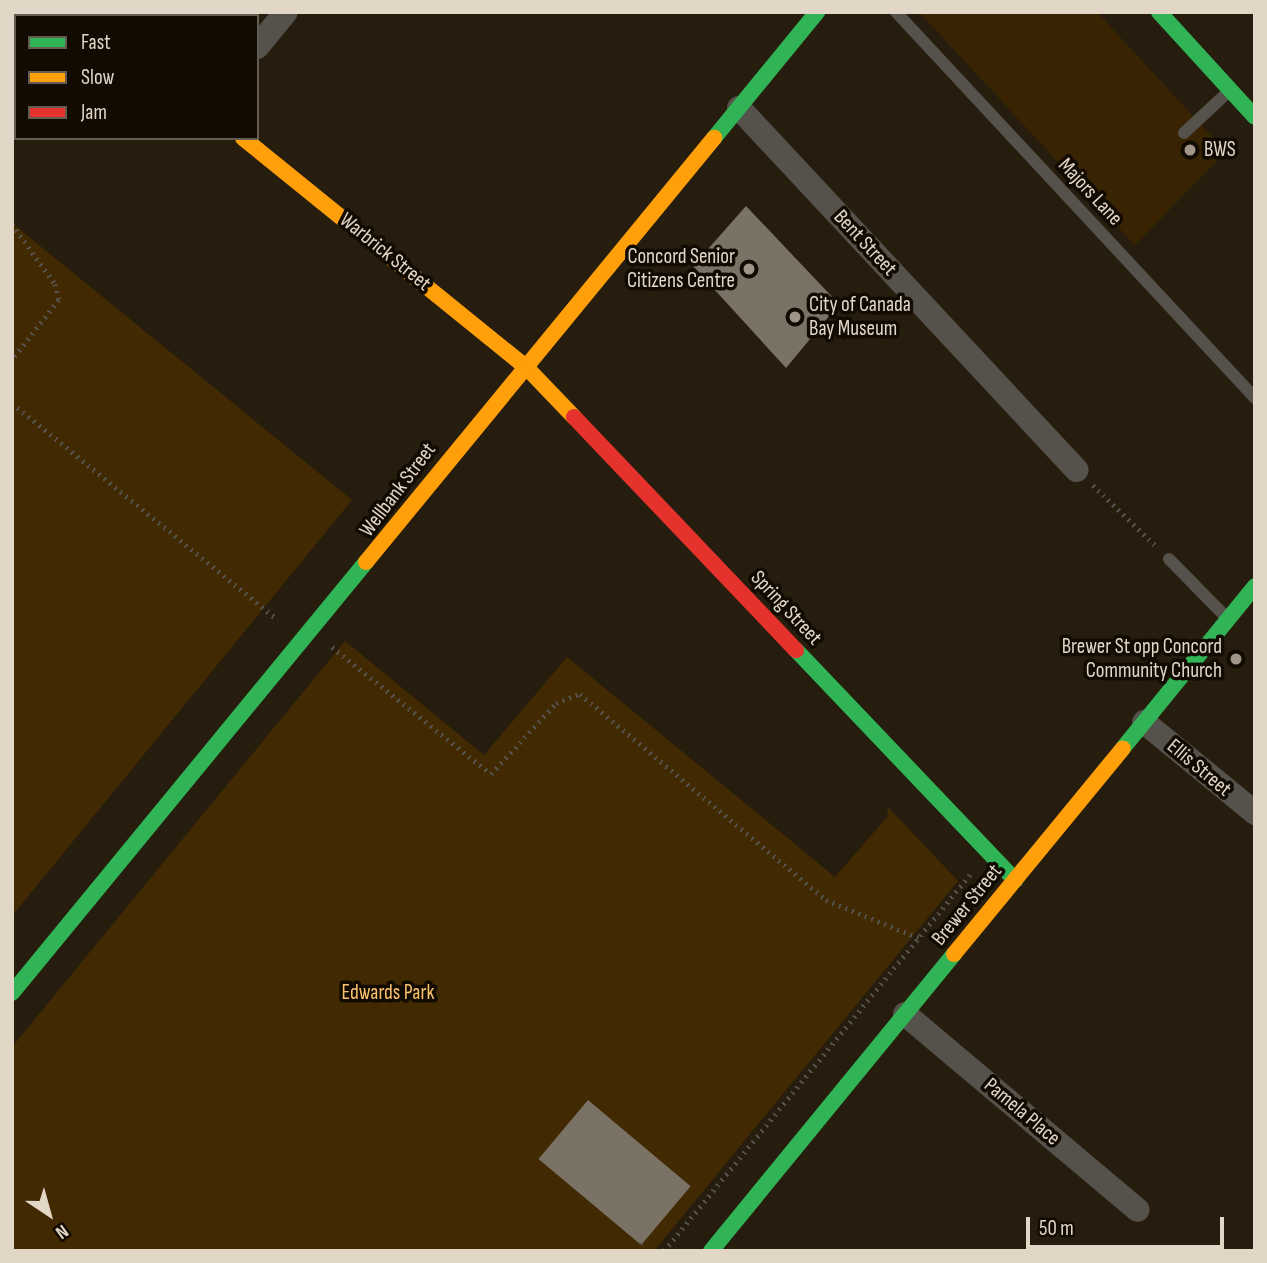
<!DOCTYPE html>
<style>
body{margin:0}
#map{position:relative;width:1267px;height:1263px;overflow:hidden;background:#261d0e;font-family:"Sofia Sans Condensed",sans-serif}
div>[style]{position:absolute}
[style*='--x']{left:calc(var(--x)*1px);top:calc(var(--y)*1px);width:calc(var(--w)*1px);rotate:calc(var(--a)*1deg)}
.built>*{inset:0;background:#382402}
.green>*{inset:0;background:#412902}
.building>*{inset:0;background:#7b7266;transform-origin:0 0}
.path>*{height:4.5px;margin-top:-2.25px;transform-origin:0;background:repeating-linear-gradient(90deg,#555049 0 2px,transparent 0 7px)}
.lane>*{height:12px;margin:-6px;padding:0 6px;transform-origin:6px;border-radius:6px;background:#55514b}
.street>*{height:24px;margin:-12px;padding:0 12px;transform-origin:12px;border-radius:12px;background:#55514b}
.fast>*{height:16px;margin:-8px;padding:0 8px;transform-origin:8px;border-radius:8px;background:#30b455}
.slow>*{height:16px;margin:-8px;padding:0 8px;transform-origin:8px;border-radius:8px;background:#ff9f0a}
.jam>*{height:16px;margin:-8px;padding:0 8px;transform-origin:8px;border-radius:8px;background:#e5322d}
.dots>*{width:19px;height:19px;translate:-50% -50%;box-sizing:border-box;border:4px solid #120b02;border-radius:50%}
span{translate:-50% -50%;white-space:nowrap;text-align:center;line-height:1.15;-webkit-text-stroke:7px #120b02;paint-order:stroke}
.poi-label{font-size:21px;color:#e2d6c7}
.left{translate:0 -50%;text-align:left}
.right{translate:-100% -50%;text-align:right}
.street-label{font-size:21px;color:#e2d6c7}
.park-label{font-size:21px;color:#fcc26d}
.frame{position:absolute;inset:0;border:14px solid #e2d6c7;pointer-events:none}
.legend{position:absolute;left:14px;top:14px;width:245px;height:126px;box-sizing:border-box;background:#120b02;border:2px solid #655c51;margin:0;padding:9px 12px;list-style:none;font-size:21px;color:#e2d6c7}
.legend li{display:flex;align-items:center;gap:14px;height:35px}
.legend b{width:35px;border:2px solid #655c51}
.north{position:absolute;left:14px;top:1179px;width:70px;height:70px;-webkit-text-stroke:5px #120b02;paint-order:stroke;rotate:144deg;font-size:19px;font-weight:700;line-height:28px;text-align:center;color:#e2d6c7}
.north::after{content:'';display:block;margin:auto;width:24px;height:32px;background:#e2d6c7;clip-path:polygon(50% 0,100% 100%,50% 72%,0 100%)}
.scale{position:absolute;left:1026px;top:1217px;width:198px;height:32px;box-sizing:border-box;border:4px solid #e2d6c7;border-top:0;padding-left:9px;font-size:21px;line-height:24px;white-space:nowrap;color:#e2d6c7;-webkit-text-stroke:5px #120b02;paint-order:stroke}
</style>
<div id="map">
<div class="built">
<i style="clip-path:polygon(919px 12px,1097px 12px,1226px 152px,1135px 245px)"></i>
</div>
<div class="green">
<i style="clip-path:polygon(12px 223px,352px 500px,12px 916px)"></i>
<i style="clip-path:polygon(345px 641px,484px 755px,567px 657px,835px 877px,888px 816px,887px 806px,958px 881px,654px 1251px,12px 1251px,12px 1047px)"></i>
</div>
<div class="building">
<i style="clip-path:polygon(746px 206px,839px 304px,786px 368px,693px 266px)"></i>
<i style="left:588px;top:1100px;width:134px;height:77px;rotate:40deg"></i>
</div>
<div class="path">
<i style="--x:12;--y:224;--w:74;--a:54.4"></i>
<i style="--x:55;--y:284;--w:16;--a:76"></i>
<i style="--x:59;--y:300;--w:76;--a:128.1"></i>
<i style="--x:12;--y:403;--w:343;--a:39.2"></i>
<i style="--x:1093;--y:485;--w:89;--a:44.1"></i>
<i style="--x:332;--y:647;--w:203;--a:38.6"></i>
<i style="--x:491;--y:774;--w:96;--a:-47.5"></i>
<i style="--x:556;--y:703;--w:26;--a:-21"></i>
<i style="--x:580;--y:694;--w:321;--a:39.9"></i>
<i style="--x:826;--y:900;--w:100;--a:22.2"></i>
<i style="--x:638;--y:1251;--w:9;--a:-69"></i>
<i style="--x:664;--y:1251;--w:486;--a:-50.9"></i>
</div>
<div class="lane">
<i style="--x:896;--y:12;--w:527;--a:47.08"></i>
<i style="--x:1184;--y:133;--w:60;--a:-43"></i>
<i style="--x:1169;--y:559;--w:83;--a:45.5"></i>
</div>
<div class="street">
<i style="--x:92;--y:12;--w:6;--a:45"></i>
<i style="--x:257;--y:47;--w:45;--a:-50.4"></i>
<i style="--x:739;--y:108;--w:495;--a:47"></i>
<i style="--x:1144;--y:722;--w:144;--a:39.3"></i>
<i style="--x:905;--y:1014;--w:304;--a:40.1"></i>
</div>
<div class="fast">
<i style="--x:1159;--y:12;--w:142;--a:47.6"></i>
<i style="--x:714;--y:138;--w:163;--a:-50.7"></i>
<i style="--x:796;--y:650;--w:318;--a:46.4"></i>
<i style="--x:1123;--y:748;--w:209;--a:-50.8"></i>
<i style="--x:12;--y:993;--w:558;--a:-50.6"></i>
<i style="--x:711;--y:1251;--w:384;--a:-50.7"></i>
</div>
<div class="slow">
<i style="--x:243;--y:138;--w:364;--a:39"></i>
<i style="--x:526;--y:367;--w:69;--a:46.2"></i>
<i style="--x:366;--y:562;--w:549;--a:-50.62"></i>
<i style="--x:954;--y:954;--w:266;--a:-50.6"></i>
</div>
<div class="jam">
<i style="--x:574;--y:417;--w:322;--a:46.4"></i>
</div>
<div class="dots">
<i style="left:1190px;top:150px;background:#a09586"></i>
<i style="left:749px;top:269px;background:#a09586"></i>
<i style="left:795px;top:317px;background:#a09586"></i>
<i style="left:1236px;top:659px;background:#a09586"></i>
</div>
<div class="poi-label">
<span class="left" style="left:1204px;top:150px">BWS</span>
<span class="right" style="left:735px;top:269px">Concord Senior<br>Citizens Centre</span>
<span class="left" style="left:809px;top:317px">City of Canada<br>Bay Museum</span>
<span class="right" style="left:1222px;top:659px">Brewer St opp Concord<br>Community Church</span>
</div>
<div class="street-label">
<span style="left:1090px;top:192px;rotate:47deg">Majors Lane</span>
<span style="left:865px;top:243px;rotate:47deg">Bent Street</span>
<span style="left:385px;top:252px;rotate:39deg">Warbrick Street</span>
<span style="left:398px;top:490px;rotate:-53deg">Wellbank Street</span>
<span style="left:786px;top:608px;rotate:47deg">Spring Street</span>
<span style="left:1199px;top:768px;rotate:40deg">Ellis Street</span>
<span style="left:967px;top:905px;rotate:-51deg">Brewer Street</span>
<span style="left:1022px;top:1112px;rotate:40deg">Pamela Place</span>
</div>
<div class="park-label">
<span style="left:388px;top:993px">Edwards Park</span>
</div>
<div class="frame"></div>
<ul class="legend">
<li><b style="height:9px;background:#30b455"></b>Fast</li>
<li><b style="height:9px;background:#ff9f0a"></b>Slow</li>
<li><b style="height:9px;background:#e5322d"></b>Jam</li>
</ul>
<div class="north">N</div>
<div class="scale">50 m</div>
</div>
